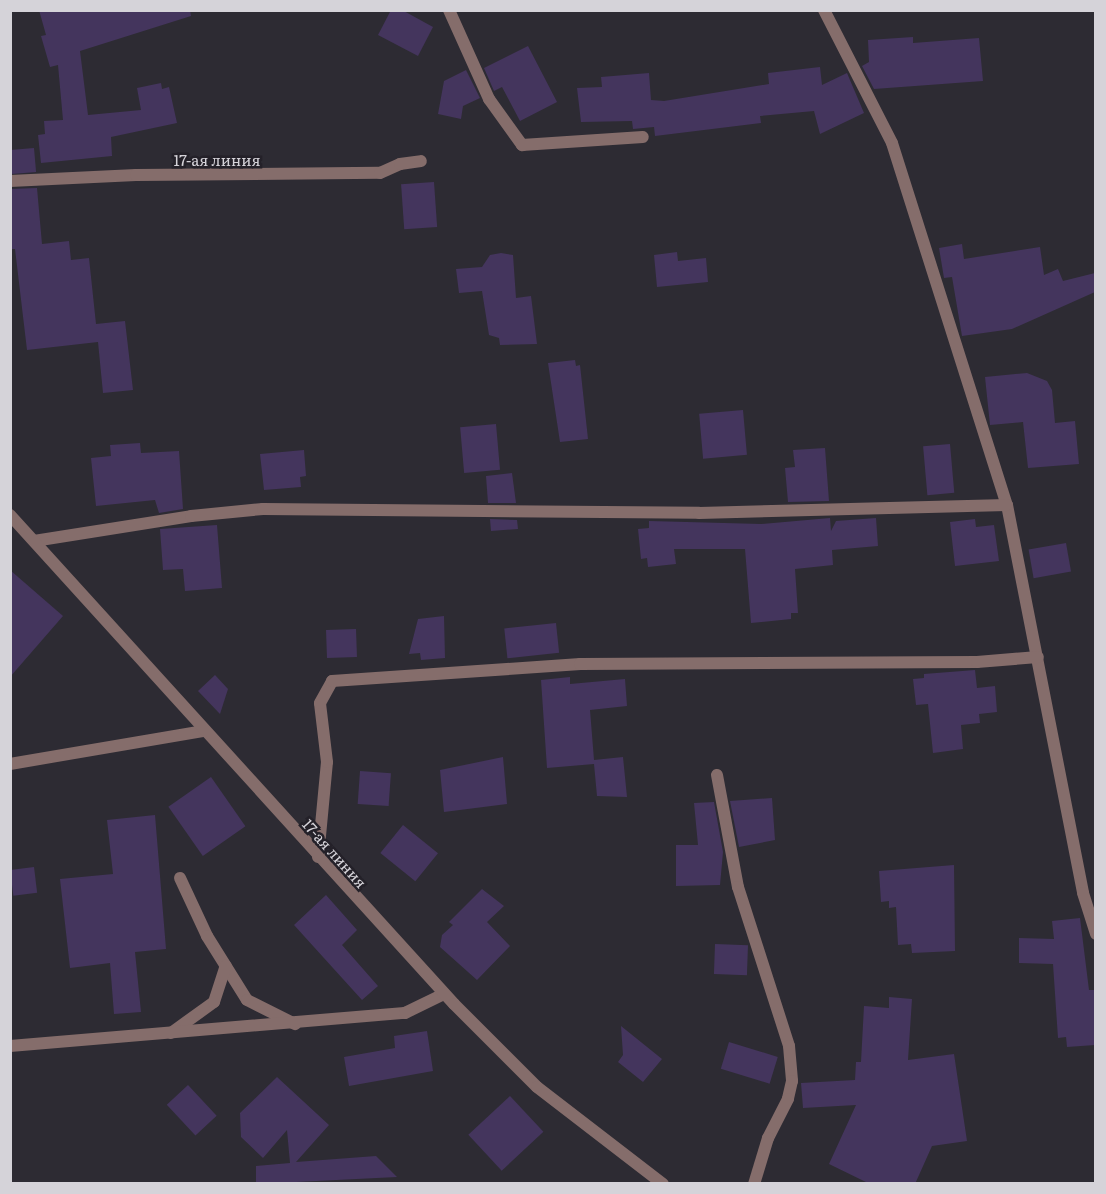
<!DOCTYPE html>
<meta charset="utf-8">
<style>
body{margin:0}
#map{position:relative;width:1106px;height:1194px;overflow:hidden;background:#2d2b33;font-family:Literata,serif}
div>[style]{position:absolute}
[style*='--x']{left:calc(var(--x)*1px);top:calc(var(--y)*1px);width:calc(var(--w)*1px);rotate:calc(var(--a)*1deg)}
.building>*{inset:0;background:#44355d;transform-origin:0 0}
.minor>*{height:12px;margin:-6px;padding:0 6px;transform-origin:6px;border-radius:6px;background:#856d6b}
.tertiary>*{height:12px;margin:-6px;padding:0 6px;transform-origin:6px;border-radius:6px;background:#856d6b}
span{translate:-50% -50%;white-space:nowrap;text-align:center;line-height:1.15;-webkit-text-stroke:5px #242129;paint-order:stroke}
.street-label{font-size:15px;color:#d5d3d9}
.frame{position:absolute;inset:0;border:12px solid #d5d3d9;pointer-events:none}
</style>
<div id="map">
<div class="building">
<i style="clip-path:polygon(39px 10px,190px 10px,191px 16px,80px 51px,88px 115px,141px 110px,137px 88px,161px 83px,162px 89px,169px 87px,177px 123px,111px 137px,112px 156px,41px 163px,38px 135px,45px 134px,44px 121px,63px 120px,58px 65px,50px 67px,41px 36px,46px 35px)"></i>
<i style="clip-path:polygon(391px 10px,402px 10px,433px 27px,418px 56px,378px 35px)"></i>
<i style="clip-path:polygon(913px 37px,913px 43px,979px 38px,983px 81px,874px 89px,862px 66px,869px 62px,868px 40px)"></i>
<i style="clip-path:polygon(528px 46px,557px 102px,520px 121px,502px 87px,494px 91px,484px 68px)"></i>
<i style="clip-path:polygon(820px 67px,822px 85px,847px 73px,864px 113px,820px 134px,814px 111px,760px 116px,761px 123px,655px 136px,654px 127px,633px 129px,632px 121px,581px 122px,577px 88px,602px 87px,601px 77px,649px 73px,651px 100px,664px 101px,769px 84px,768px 73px)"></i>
<i style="clip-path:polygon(466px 70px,480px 98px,463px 106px,461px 119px,438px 114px,444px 81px)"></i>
<i style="left:34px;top:148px;width:24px;height:24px;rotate:85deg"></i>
<i style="left:434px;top:182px;width:45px;height:33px;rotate:86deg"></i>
<i style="clip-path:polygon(37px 188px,42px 244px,69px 241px,71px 260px,89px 258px,96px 324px,125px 321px,133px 390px,103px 393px,98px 342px,27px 350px,15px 249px,10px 249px,10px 189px)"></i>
<i style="clip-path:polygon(962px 244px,964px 259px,1040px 247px,1044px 275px,1058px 269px,1063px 281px,1095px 273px,1095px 292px,1012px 329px,962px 336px,952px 277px,944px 278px,939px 248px)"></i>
<i style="clip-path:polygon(677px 252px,678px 261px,706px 258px,708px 282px,657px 287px,654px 255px)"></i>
<i style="clip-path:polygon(501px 253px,513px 255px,516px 298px,531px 296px,537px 344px,500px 345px,499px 338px,489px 335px,482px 291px,459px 293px,456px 269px,482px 267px,490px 255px)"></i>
<i style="clip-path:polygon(575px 360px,576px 366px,580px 365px,588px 439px,560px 442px,548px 363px)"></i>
<i style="clip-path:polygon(1027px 373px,1047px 381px,1052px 390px,1055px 423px,1075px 421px,1079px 464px,1028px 468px,1023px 422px,990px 425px,985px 377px)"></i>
<i style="left:743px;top:410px;width:45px;height:44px;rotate:85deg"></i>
<i style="left:496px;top:424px;width:46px;height:36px;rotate:85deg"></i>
<i style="clip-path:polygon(140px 443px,141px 453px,179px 451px,183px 509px,159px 513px,155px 500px,96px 506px,91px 458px,111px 456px,110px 445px)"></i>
<i style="left:950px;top:444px;width:49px;height:27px;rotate:85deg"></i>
<i style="clip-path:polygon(825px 448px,829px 501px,788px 502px,785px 468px,795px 467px,793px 450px)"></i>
<i style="clip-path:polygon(304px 450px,306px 476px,300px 477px,301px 487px,264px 490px,260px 454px)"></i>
<i style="clip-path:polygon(512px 473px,516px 503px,488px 503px,486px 476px)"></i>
<i style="clip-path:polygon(830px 518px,831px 531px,836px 521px,876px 518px,878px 546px,832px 550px,833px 565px,795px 569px,798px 613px,791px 613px,791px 619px,751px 623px,745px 549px,674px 549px,676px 564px,648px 567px,647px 558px,641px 559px,638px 529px,649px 528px,649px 521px,761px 524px)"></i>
<i style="clip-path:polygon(490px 519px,517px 520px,518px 529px,491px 531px)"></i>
<i style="clip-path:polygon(975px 519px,976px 527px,994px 525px,999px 561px,955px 566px,950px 522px)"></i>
<i style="clip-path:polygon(217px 525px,222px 588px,185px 591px,183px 569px,163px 570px,160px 529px)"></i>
<i style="left:1066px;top:543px;width:29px;height:38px;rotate:80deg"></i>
<i style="clip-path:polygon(10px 570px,63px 616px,10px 677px)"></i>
<i style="clip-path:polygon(444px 616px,445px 658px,421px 660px,420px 653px,409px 654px,418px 619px)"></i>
<i style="left:556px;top:623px;width:30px;height:52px;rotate:84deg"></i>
<i style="left:356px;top:629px;width:28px;height:30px;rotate:88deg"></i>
<i style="clip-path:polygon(975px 670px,977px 688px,995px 686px,997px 712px,979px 714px,980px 723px,961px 725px,963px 749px,933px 753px,928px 704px,916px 705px,913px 679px,924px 678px,924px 674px)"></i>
<i style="clip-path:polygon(215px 675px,228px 689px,220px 714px,198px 691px)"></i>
<i style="clip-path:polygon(570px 677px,570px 684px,625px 679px,627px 706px,590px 710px,594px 760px,623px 757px,627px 797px,597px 796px,594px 764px,547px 768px,541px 680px)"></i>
<i style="clip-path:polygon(503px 757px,507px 804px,444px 812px,440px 770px)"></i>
<i style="left:360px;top:771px;width:31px;height:33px;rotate:4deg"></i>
<i style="left:211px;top:777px;width:60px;height:52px;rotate:55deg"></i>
<i style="clip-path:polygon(772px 798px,775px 840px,739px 847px,730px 801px)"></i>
<i style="clip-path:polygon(714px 802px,723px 852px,720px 885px,676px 886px,676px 845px,698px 845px,694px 803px)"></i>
<i style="clip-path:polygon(155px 815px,166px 949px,135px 952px,141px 1012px,114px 1014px,110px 963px,70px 968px,60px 879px,113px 874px,107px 820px)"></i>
<i style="left:403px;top:825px;width:45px;height:36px;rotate:39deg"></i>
<i style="clip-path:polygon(954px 865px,955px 951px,912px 953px,911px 944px,898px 945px,896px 907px,889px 908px,889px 901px,881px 902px,879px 871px)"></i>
<i style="left:34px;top:867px;width:26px;height:24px;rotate:83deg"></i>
<i style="clip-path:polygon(482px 889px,504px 906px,487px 922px,510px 946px,477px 980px,440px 947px,442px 935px,453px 925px,449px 922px)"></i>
<i style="clip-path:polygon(326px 895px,357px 930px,342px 945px,378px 986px,362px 1000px,294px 925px)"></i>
<i style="clip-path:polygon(1080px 918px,1089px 990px,1095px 990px,1095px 1045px,1067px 1047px,1066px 1037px,1058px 1038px,1053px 964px,1019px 963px,1019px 938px,1054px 939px,1052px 921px)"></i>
<i style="left:715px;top:944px;width:33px;height:30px;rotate:2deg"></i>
<i style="clip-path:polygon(889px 997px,912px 999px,908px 1060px,954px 1054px,967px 1141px,932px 1146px,915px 1184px,870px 1184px,829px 1164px,856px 1105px,803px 1108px,801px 1083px,855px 1080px,856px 1062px,861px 1062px,864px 1006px,889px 1008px)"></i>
<i style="clip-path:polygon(621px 1026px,662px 1059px,643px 1082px,618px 1062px,623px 1055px)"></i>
<i style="clip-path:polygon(427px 1031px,433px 1071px,349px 1086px,344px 1057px,395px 1048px,394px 1036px)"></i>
<i style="left:729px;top:1042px;width:51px;height:28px;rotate:17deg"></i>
<i style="clip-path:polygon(277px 1077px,329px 1125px,296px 1162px,376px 1156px,397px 1177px,256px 1184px,256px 1166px,290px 1163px,287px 1130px,263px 1158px,241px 1137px,240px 1113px)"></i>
<i style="left:188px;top:1085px;width:42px;height:29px;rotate:47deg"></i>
<i style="left:510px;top:1096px;width:49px;height:57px;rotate:47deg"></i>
</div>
<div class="minor">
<i style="--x:449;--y:10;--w:98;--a:65.8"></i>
<i style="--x:489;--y:99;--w:57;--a:54.3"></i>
<i style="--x:522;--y:145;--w:121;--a:-3.8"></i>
<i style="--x:824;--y:10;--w:149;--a:62.9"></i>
<i style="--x:892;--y:143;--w:380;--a:72.4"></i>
<i style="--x:1007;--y:505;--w:395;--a:78.9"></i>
<i style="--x:1083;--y:893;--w:43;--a:72.4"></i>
<i style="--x:10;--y:181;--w:126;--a:-2.7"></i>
<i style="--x:136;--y:175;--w:244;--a:-0.5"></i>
<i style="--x:380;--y:173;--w:22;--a:-24"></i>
<i style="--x:400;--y:164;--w:21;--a:-8"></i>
<i style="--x:34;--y:541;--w:159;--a:-9"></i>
<i style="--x:191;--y:516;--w:72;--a:-5.6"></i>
<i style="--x:263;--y:509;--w:436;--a:0.5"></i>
<i style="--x:699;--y:513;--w:308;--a:-1.5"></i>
<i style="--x:10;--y:764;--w:197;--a:-9.7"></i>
<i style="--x:717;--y:775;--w:114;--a:79.4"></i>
<i style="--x:738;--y:887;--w:167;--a:72.2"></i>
<i style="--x:789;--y:1046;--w:35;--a:85"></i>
<i style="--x:792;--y:1081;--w:18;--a:103"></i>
<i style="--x:788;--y:1099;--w:44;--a:117.1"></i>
<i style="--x:768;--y:1138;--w:48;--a:106.9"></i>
<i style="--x:318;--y:857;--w:95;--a:-84.6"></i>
<i style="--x:327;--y:762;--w:59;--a:-96.8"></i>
<i style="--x:320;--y:703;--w:25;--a:-61"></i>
<i style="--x:332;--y:681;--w:249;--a:-3.9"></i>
<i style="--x:580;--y:664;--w:397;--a:-0.3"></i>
<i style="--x:977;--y:662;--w:61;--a:-4.7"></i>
<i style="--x:180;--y:878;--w:64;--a:65"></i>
<i style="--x:207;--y:936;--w:75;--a:58"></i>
<i style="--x:247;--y:1000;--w:54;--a:26.6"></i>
<i style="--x:171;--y:1033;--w:53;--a:-35.8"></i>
<i style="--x:214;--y:1002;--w:38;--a:-72"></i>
<i style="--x:10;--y:1046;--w:396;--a:-4.8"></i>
<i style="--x:405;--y:1013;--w:43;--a:-26"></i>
</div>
<div class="tertiary">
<i style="--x:10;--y:515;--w:660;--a:47.76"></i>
<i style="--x:454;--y:1004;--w:117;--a:45"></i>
<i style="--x:537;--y:1087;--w:159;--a:37.6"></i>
</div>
<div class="street-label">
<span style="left:217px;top:160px">17-ая линия</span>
<span style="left:335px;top:853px;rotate:48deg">17-ая линия</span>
</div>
<div class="frame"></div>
</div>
